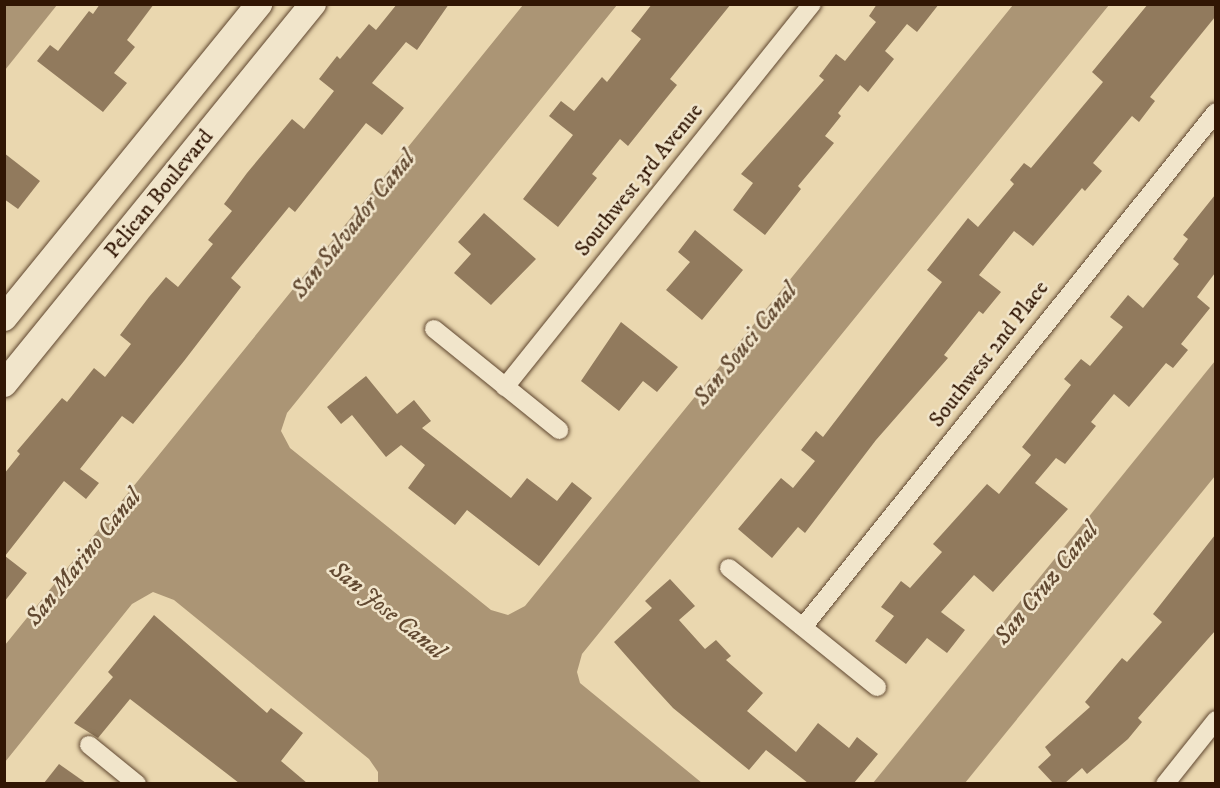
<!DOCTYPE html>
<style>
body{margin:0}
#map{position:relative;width:1220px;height:788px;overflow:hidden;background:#ead7af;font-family:"IM FELL DW Pica",serif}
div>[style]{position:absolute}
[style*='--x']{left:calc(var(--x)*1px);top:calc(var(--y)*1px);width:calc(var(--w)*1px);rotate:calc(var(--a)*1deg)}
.water>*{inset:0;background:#ab9575}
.building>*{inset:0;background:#917a5d}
.roads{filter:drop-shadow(0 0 2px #5f462f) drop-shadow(0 0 2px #5f462f)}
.street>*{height:18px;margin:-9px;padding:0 9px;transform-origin:9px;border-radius:9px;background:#f1e5cb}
.secondary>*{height:26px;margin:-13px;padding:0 13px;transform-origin:13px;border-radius:13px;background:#f1e5cb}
span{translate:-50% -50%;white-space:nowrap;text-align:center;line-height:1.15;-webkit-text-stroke:5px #f1e5cb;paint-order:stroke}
.street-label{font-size:22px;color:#311604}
.water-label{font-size:24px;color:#624931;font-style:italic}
.frame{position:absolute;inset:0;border:6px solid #311604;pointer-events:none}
</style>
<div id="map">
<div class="water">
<i style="clip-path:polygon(5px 4px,57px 5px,5px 70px,4px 5px)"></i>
<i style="clip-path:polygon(523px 5px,617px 5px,287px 413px,281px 431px,290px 448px,491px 610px,508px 615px,525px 606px,1013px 5px,1109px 5px,582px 654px,577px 672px,580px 683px,702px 783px,378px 783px,378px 772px,369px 759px,174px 600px,153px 592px,132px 604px,5px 762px,5px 645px)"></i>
<i style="clip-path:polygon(1215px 361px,1215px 476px,965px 783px,873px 783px)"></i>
</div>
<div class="building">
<i style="clip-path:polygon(100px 4px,154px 4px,127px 40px,135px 47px,114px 73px,127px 83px,103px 112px,37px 61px,50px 45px,58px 51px,89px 11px,93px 14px)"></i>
<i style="clip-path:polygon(397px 4px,449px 4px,417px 50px,406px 42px,372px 83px,404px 108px,382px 135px,366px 123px,295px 212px,289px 207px,231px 278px,241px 287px,184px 361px,133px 424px,122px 416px,80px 469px,99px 483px,86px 499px,64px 481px,5px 556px,27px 573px,4px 602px,4px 474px,20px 454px,17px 451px,62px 398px,67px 402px,94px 368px,105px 377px,131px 344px,120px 335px,149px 297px,166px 277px,178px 287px,213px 244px,208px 240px,232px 211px,224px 204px,247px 173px,292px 119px,304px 129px,334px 91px,319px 79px,337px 56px,340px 59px,369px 24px,376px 30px)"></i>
<i style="clip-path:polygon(652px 4px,731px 4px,670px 79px,677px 85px,664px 101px,628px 146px,620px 139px,592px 174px,597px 178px,558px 227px,523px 199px,573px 135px,549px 116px,561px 101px,574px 111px,602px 77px,607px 82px,641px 39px,631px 31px)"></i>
<i style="clip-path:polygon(877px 4px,939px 4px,917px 32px,907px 24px,885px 51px,894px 59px,868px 92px,860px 85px,838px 113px,841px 116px,825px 136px,834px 143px,798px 186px,801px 189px,765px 235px,733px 210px,753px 183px,741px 174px,824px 80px,819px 76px,836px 54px,845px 61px,876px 22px,869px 16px)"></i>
<i style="clip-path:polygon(1148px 4px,1215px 4px,1215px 17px,1150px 97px,1155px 101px,1139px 122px,1132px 116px,1093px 163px,1102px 171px,1085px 191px,1082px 188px,1033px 246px,1014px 231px,979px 275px,1001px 292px,983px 314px,979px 311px,944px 355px,948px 358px,876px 440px,805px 533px,798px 527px,772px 558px,738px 529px,781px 478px,793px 488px,815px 461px,801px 450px,816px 431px,823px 437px,942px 282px,927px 270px,968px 218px,978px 227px,1014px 184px,1010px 180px,1024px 163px,1031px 168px,1103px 82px,1092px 72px)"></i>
<i style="clip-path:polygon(4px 153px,40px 181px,18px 209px,4px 199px)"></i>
<i style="clip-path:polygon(1215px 195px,1215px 273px,1197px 297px,1210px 308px,1181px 344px,1188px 350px,1173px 368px,1166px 363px,1129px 407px,1114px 394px,1091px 422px,1096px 426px,1065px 464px,1056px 458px,1035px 483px,1068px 509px,993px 592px,974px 575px,941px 612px,965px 630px,947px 653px,927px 638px,906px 664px,875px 641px,894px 616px,881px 607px,901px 581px,910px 588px,942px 552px,933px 544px,987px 484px,999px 494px,1031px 455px,1022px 447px,1071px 385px,1064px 379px,1081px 359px,1090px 366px,1123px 327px,1110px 317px,1128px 295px,1143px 308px,1179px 264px,1173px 259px,1188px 239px,1183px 235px)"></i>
<i style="clip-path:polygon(484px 213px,536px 259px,491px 305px,454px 273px,471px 254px,458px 242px)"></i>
<i style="clip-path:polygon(695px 230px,743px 270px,702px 320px,666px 290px,690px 262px,678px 252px)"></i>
<i style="clip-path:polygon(621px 322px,678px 367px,657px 392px,643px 381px,619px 411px,581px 381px)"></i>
<i style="clip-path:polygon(366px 376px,397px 414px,414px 400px,431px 421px,422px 428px,511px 498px,527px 478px,557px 501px,572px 482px,592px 498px,539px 566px,467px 510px,455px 525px,408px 488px,425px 465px,401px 445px,386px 457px,352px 415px,341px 424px,327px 407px)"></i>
<i style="clip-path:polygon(1215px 535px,1215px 631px,1138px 718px,1142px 722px,1128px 739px,1087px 774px,1082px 768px,1065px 783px,1053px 783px,1038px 767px,1051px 755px,1045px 747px,1090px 707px,1085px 702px,1122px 658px,1127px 662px,1162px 622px,1153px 614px)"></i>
<i style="clip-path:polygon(670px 579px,695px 606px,679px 620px,705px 649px,716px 640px,731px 656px,726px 660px,763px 693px,747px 711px,796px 752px,818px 723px,849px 748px,857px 737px,878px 754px,854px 783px,808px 783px,766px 750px,749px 770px,673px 708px,651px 684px,614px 642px,652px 608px,645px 601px)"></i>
<i style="clip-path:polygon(154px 615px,267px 713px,271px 708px,303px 733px,281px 761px,307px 783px,239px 783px,130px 699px,98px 738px,74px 723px,113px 677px,108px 672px)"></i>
<i style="clip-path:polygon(59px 764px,86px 783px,44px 783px)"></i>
</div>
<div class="roads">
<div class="street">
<i style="--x:434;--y:329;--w:161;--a:38.9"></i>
<i style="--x:505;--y:387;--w:491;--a:-51.3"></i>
<i style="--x:729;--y:568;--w:190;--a:38.8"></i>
<i style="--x:803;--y:627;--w:660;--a:-51.27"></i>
<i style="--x:89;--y:745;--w:62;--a:39.1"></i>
<i style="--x:1165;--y:784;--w:82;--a:-51.4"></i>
</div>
<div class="secondary">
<i style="--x:4;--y:318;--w:405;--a:-50.9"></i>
<i style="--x:4;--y:384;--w:490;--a:-50.9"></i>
</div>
</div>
<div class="street-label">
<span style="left:639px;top:180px;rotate:-51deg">Southwest 3rd Avenue</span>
<span style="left:159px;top:194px;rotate:-51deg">Pelican Boulevard</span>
<span style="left:989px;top:354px;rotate:-52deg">Southwest 2nd Place</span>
</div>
<div class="water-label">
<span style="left:354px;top:225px;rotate:-51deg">San Salvador Canal</span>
<span style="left:746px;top:345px;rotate:-51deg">San Souci Canal</span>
<span style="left:84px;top:558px;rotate:-51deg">San Marino Canal</span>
<span style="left:1047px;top:584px;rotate:-51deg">San Cruz Canal</span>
<span style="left:387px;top:611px;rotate:39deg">San Jose Canal</span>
</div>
<div class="frame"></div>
</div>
